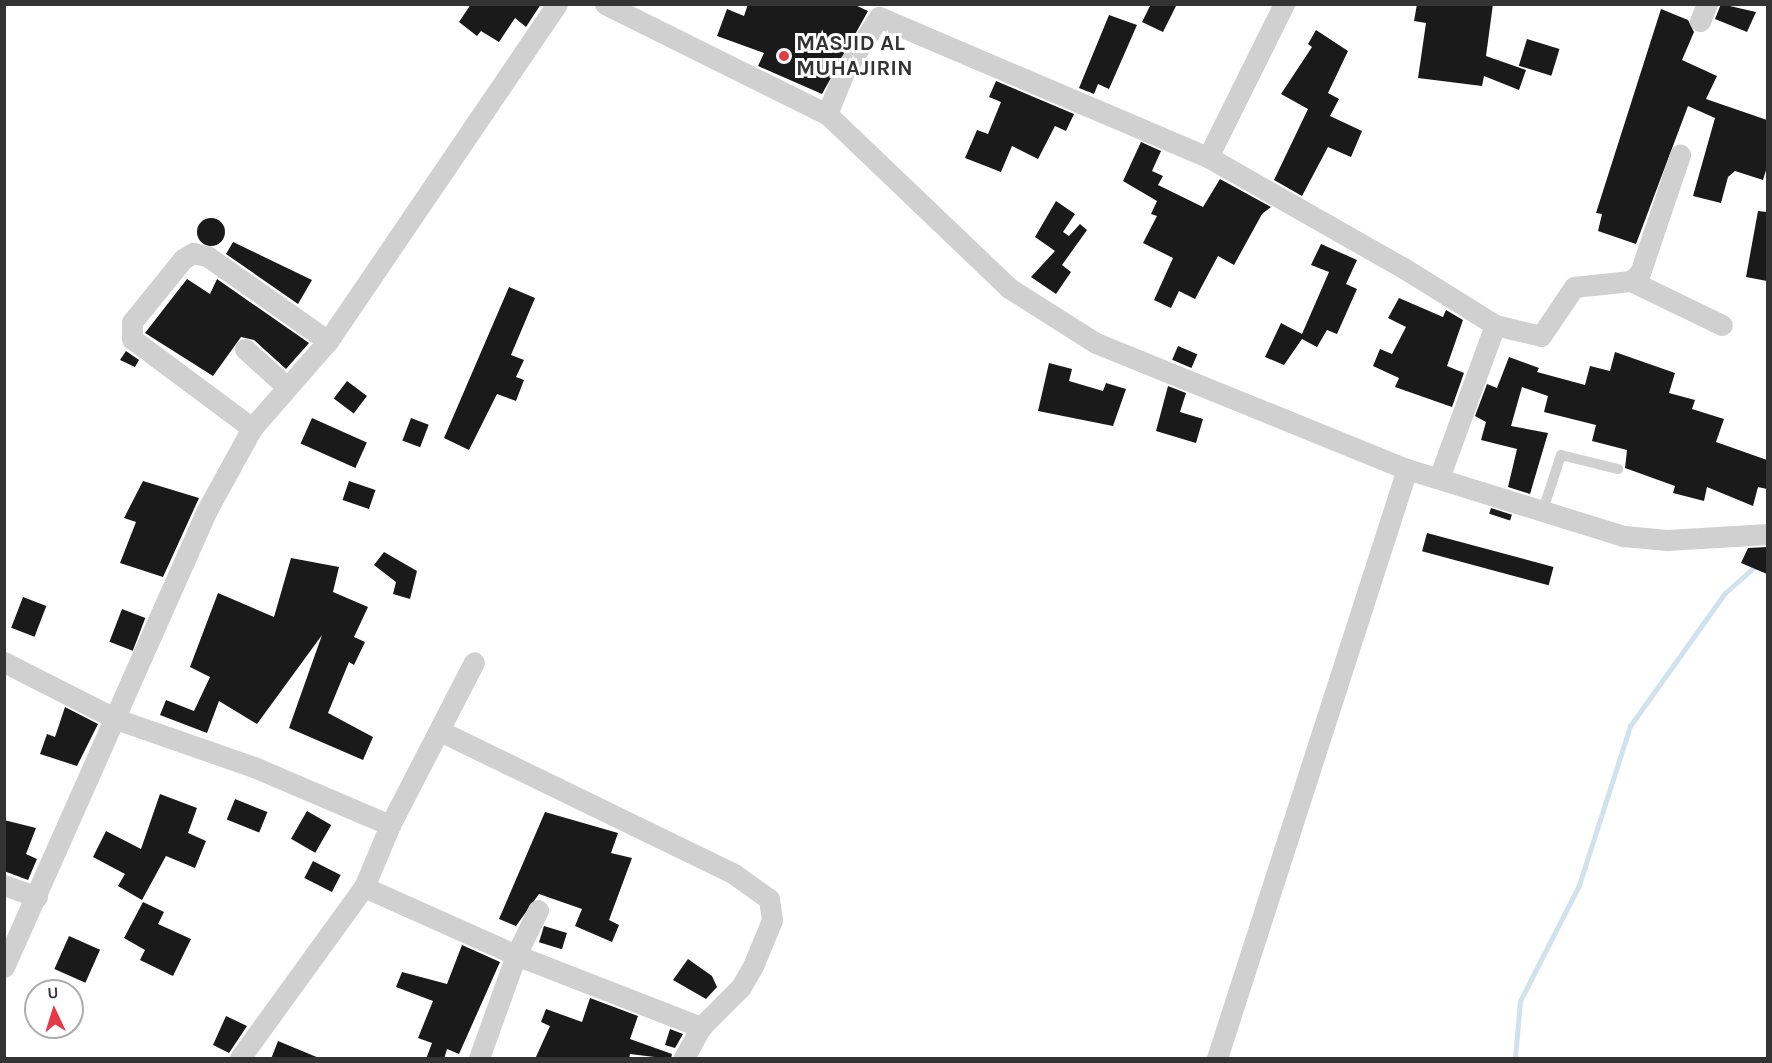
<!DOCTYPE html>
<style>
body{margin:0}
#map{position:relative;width:1772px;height:1063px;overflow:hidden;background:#fff;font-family:Karla,sans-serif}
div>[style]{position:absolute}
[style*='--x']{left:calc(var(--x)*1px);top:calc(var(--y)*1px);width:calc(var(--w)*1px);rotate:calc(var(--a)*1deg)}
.stream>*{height:5px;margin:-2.5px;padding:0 2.5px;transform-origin:2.5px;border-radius:2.5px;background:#cfe2ee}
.building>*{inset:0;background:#1a1a1a;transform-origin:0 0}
.round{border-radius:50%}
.lane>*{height:10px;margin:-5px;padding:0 5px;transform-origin:5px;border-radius:5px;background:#d0d0d0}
.street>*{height:21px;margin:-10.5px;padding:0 10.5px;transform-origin:10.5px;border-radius:10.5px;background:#d0d0d0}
.dots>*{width:16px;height:16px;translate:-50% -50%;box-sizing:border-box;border:3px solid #fff;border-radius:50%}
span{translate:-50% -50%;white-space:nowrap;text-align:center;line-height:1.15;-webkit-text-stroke:6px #fff;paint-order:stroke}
.poi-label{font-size:22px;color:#333;font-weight:700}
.left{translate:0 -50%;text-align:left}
.frame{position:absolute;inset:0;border:6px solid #333;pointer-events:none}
.north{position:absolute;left:24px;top:979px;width:60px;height:60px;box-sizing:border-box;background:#fff;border:2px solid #adadad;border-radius:50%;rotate:356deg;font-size:16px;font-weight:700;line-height:24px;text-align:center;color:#333}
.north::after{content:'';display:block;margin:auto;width:21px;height:27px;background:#e63946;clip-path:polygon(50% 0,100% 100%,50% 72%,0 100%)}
</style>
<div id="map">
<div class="stream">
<i style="--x:1515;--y:1058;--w:57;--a:-85"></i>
<i style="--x:1520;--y:1001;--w:130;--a:-63"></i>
<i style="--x:1579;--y:885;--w:167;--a:-72.2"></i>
<i style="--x:1630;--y:726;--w:163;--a:-54.5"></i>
<i style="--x:1725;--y:593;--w:57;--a:-41.5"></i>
</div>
<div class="building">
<i style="clip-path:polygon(471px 4px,541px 4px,526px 27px,515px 18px,499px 42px,481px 31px,477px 36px,459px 22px)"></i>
<i style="clip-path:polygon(748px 4px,853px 4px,868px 11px,822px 94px,758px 66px,764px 53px,717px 36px,727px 9px,744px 16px)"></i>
<i style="clip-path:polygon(1151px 4px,1177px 4px,1163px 32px,1142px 22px)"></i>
<i style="clip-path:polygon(1417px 4px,1493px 4px,1486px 56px,1526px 70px,1519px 90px,1484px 76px,1482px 86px,1418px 78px,1426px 23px,1414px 21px)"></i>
<i style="clip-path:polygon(1721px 4px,1756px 12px,1747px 32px,1715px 19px)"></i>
<i style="clip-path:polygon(1661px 9px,1688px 20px,1694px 32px,1682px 60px,1717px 76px,1706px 99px,1767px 120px,1767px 167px,1763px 180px,1735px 171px,1728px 177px,1721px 203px,1693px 196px,1715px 118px,1688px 106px,1636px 244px,1598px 231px,1602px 214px,1596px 213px)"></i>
<i style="clip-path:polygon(1109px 15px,1137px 25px,1109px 89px,1098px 84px,1094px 94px,1079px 88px)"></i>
<i style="clip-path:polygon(1316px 30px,1348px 51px,1328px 93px,1339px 99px,1330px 116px,1362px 131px,1351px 157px,1328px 147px,1302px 196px,1274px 180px,1308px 109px,1281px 94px,1312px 47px,1308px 44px)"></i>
<i style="left:1527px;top:39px;width:34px;height:28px;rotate:17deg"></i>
<i style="clip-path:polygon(996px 81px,1074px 114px,1066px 131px,1055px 126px,1038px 159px,1012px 146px,1001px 172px,965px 158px,977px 130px,988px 134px,1001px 102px,989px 97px)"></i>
<i style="clip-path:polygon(1141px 142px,1161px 151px,1152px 171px,1163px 176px,1158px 185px,1203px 207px,1220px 179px,1271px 207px,1262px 214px,1234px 265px,1218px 256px,1195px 299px,1179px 291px,1171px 308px,1154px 300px,1173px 258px,1143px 243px,1157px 216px,1151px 214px,1157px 201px,1123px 181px)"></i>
<i style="clip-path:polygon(1056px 201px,1075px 214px,1063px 232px,1069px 236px,1080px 224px,1087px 230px,1062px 265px,1071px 272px,1056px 294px,1031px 277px,1055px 251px,1035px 237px)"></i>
<i style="clip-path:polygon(1758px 211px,1767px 212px,1767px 281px,1746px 277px)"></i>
<i class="round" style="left:197px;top:218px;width:28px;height:28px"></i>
<i style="clip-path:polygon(233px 242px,312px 280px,298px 304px,226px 254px)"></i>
<i style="clip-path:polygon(1321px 244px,1357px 260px,1346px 284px,1357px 289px,1337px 334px,1327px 330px,1317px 347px,1302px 339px,1284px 365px,1265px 357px,1281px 323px,1302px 334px,1329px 272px,1311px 265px)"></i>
<i style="clip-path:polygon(187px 279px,210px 294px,217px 279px,309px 343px,286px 369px,254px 340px,241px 337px,213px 376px,145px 333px)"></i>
<i style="clip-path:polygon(509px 287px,535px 298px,511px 355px,524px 360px,516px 377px,524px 380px,516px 401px,497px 394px,469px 450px,444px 438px)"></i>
<i style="clip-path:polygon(1399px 298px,1443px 317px,1446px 310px,1463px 320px,1447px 366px,1464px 373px,1452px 407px,1395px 387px,1399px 378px,1373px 366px,1380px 349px,1392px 354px,1406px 327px,1388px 318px)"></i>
<i style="left:1178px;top:346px;width:21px;height:15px;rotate:23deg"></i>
<i style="clip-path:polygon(126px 351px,139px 360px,135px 367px,120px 360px)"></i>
<i style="clip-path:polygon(1615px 352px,1675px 373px,1669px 393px,1695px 400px,1692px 409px,1724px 419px,1716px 442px,1767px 460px,1767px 489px,1758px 487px,1753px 506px,1707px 487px,1704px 501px,1673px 493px,1675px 486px,1625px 468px,1627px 450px,1592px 441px,1596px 425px,1544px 412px,1548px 396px,1522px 387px,1511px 426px,1548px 433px,1530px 494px,1508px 487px,1517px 449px,1481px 440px,1486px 422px,1475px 416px,1487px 384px,1497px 388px,1509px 357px,1539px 368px,1537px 372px,1585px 385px,1590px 366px,1610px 371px)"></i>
<i style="clip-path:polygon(1049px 363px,1072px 369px,1069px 381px,1103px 391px,1106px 383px,1126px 389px,1113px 426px,1038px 411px)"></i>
<i style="left:347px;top:381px;width:25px;height:22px;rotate:37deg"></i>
<i style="clip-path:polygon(1168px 386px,1186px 393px,1180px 412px,1203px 419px,1196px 443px,1156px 431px)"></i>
<i style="left:312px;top:418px;width:60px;height:28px;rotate:24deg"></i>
<i style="left:411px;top:418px;width:19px;height:24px;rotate:21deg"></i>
<i style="clip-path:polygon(143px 481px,199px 498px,163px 577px,120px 563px,136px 522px,124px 518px)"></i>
<i style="left:349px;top:481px;width:28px;height:20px;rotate:19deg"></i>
<i style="left:1491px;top:508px;width:22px;height:6px;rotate:18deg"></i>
<i style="left:1427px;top:533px;width:131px;height:19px;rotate:15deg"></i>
<i style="clip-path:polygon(1767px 547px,1767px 574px,1741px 563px,1748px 548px)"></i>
<i style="clip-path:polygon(384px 552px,417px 571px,410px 599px,393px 594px,396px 582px,374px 565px)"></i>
<i style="clip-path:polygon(291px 558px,339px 567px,333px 592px,368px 607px,354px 637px,365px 642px,354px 665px,349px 662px,328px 713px,373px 737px,363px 760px,289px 728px,322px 635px,257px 724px,219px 701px,207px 733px,160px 715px,166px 700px,194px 711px,210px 677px,190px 667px,218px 593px,274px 617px)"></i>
<i style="left:23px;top:597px;width:25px;height:33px;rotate:21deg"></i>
<i style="left:122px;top:609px;width:25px;height:35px;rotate:21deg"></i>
<i style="clip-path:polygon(65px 707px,98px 724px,77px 766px,40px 754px,47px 734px,55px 737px)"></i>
<i style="clip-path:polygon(160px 794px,197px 808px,188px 833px,206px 841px,195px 868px,166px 856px,142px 900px,118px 886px,125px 874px,93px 857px,106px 831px,141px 849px)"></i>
<i style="left:235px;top:799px;width:35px;height:22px;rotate:22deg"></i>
<i style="left:307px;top:811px;width:28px;height:32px;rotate:30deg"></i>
<i style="clip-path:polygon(545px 812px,618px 833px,611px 853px,632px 858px,609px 920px,619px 925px,612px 942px,575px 926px,582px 909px,539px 894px,516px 926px,499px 919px)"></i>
<i style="clip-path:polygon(4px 820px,36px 828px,26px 854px,37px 859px,28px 880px,4px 871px)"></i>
<i style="left:313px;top:861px;width:31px;height:19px;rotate:27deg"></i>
<i style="clip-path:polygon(143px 902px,164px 912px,158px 924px,191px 939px,173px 976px,140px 960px,145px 950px,124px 938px)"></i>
<i style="left:544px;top:926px;width:24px;height:17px;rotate:17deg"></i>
<i style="left:69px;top:936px;width:34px;height:36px;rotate:24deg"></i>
<i style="clip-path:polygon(462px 945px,500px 962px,459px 1054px,447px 1049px,444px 1059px,426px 1059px,432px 1043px,418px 1038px,433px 1001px,396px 987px,402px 972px,447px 984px)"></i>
<i style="clip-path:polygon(688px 959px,712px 976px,717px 987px,706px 999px,673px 980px)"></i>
<i style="clip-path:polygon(590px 998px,638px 1016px,630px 1039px,672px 1054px,671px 1059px,630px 1054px,629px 1059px,535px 1059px,550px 1026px,541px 1022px,546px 1009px,582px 1022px)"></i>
<i style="clip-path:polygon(226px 1016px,247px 1026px,229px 1053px,213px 1045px)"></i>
<i style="clip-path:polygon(670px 1029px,683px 1034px,675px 1048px,665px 1045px)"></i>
<i style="clip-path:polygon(278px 1041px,319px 1058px,319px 1059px,271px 1059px)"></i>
</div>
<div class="lane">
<i style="--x:1543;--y:510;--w:58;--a:-71.9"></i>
<i style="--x:1561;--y:455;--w:59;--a:13.8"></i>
</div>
<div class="street">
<i style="--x:605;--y:4;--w:248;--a:26.4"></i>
<i style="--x:827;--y:114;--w:252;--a:43.7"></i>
<i style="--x:1009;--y:288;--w:103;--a:32.3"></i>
<i style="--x:1096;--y:343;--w:336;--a:22.1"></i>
<i style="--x:1407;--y:469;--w:227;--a:17.2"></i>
<i style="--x:1624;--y:536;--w:43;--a:5.3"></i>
<i style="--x:1667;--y:540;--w:101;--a:-3.4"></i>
<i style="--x:1700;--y:21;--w:18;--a:-68"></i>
<i style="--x:827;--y:114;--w:48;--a:-67.8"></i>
<i style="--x:845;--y:70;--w:63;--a:-57.3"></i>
<i style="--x:879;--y:17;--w:358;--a:23.1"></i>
<i style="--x:1208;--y:157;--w:223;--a:29.6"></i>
<i style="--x:1402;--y:267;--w:110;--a:31.9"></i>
<i style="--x:1495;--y:325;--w:163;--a:110.1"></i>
<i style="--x:1208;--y:157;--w:171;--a:-63.6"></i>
<i style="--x:1631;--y:281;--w:101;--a:25.8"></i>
<i style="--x:1495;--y:325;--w:47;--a:13.4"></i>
<i style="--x:1541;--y:336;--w:59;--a:-56"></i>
<i style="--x:1574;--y:287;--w:57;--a:-6"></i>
<i style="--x:1631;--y:281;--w:12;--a:-42"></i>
<i style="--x:1640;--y:273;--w:125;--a:-71.3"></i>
<i style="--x:245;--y:349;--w:57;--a:42.1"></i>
<i style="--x:252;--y:428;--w:149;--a:-143.4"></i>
<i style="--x:132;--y:339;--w:17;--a:-90"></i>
<i style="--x:132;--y:322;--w:81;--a:-51"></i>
<i style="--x:183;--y:259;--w:12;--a:-31"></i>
<i style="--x:193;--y:253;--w:14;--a:12"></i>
<i style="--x:207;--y:256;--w:148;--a:35.1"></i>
<i style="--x:4;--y:662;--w:126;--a:27"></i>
<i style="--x:116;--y:719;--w:146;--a:19.2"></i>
<i style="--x:254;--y:767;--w:148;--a:23.1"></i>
<i style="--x:440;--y:731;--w:327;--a:25.9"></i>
<i style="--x:734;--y:874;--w:43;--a:35.5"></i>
<i style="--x:769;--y:899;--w:21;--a:82"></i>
<i style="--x:772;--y:920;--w:50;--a:112.4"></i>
<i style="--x:753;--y:966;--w:24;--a:120"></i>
<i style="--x:741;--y:987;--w:57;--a:135"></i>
<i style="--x:4;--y:885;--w:35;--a:20"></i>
<i style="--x:364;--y:887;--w:167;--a:24.1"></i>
<i style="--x:516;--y:955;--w:50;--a:-63.9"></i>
<i style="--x:4;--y:967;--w:500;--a:-66.05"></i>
<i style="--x:207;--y:510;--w:94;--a:-61.2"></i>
<i style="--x:252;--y:428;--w:116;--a:-48.9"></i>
<i style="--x:328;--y:341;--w:407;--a:-55.8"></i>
<i style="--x:240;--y:1058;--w:211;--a:-54.1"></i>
<i style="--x:364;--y:887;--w:67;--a:-67.2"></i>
<i style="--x:390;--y:825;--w:183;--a:-62.7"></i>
<i style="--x:479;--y:1058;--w:109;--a:-70.2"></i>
<i style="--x:516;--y:955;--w:199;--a:21.3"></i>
<i style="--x:701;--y:1027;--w:35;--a:119"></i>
<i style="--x:1217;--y:1058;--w:619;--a:-72.12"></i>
</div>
<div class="dots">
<i style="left:784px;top:56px;background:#e63946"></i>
</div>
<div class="poi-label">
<span class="left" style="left:796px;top:56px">MASJID AL<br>MUHAJIRIN</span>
</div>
<div class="frame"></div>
<div class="north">U</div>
</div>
